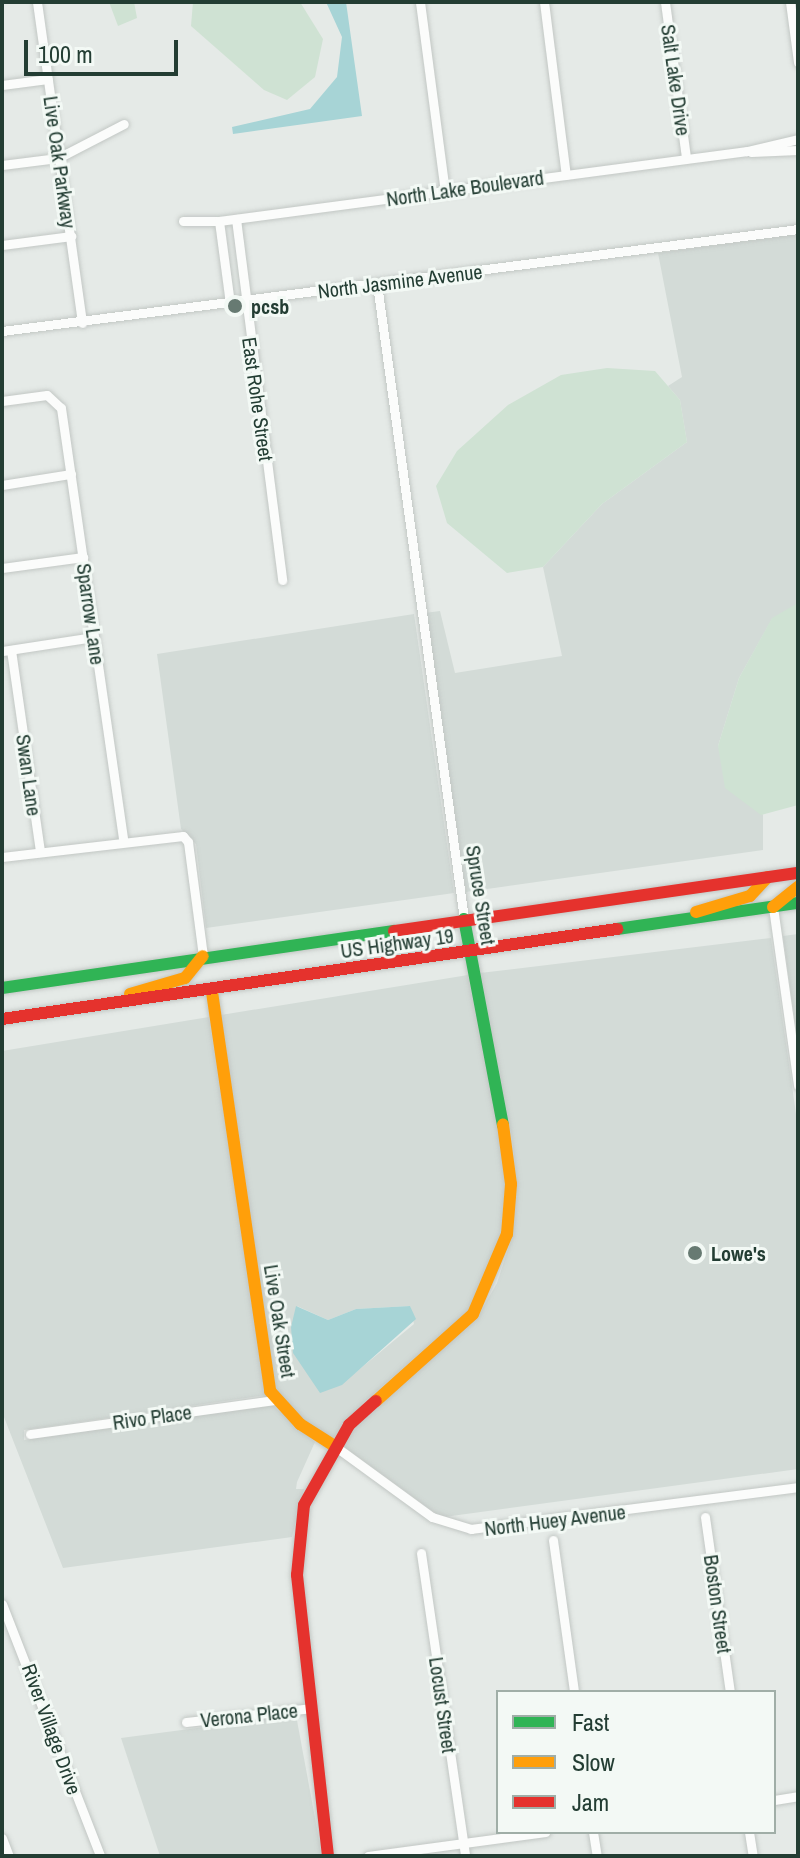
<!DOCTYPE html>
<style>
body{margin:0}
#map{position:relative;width:800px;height:1858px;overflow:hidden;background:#e5eae7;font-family:"Archivo Narrow",sans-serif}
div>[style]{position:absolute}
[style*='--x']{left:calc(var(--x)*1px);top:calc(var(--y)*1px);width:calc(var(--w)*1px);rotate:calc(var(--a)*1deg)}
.built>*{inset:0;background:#d3dbd7}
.green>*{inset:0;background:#cfe2d3}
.water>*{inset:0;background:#a7d4d6}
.roads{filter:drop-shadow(0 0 2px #c2c7c4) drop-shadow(0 0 2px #c2c7c4)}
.street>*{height:9px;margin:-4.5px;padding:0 4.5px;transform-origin:4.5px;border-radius:4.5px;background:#fbfcfb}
.fast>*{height:12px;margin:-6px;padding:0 6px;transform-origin:6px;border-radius:6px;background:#30b455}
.slow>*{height:12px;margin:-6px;padding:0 6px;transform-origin:6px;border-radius:6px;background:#ff9f0a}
.jam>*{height:12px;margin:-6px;padding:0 6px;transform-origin:6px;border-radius:6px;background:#e5322d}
.dots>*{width:22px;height:22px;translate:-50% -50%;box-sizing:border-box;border:4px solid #f3f9f5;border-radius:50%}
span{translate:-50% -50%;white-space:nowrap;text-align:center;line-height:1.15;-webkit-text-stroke:6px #f3f9f5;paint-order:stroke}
.street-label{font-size:20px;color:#233d33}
.poi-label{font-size:20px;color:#233d33;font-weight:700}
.left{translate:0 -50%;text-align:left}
.frame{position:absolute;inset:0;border:4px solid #233d33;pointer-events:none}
.legend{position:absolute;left:496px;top:1690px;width:280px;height:144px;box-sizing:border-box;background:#f3f9f5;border:2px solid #a0aea7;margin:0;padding:10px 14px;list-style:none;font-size:24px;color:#233d33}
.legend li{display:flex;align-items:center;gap:16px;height:40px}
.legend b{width:40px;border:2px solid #a0aea7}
.scale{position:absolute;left:24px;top:40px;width:154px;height:36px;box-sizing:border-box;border:4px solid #233d33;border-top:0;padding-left:10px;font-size:24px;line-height:28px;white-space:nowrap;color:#233d33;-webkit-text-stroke:6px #f3f9f5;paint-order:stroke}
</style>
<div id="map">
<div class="built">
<i style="clip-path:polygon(798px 234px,798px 606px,772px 619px,739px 678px,718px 746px,763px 815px,763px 850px,466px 892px,425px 613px,440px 611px,455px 673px,562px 656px,543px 567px,602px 504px,687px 442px,680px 400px,668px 386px,682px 377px,658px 253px)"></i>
<i style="clip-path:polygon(414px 614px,454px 893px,206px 928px,196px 844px,181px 829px,157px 654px)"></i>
<i style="clip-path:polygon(798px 934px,798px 1044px,783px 936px)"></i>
<i style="clip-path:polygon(771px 938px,798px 1128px,798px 1469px,444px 1517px,435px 1513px,343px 1446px,354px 1428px,477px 1318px,497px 1283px,513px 1234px,517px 1184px,512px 1139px,480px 973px)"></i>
<i style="clip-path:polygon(evenodd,468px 975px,501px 1141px,505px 1185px,501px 1233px,468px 1311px,362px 1404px,333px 1439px,304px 1420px,276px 1390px,221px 1015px,468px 975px,297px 1306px,328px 1320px,356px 1309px,410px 1306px,414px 1324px,355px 1373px,297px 1306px)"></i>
<i style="clip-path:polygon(209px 1017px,266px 1395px,24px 1430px,24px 1440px,272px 1405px,315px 1442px,297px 1482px,296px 1489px,304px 1489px,292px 1537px,63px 1568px,2px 1412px,2px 1051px)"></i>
<i style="clip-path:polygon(296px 1715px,322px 1856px,160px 1856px,121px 1738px)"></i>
</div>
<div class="green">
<i style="clip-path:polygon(109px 2px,134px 2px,137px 18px,118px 26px)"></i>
<i style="clip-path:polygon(193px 2px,300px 2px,323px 39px,315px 77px,287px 100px,264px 90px,191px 26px)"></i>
<i style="clip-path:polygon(607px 368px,655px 371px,680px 400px,687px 442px,602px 504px,543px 567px,507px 573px,447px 523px,436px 486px,457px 451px,508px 405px,561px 375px)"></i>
<i style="clip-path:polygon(796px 604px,798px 805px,761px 815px,725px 788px,718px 746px,739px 678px,772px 618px)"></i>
</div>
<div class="water">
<i style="clip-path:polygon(326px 2px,346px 2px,362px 116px,233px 134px,232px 127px,310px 109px,337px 77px,342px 37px)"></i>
<i style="clip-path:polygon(296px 1306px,328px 1320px,356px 1309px,410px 1306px,416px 1319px,342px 1385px,320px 1393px,293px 1353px,291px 1327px)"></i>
</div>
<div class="roads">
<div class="street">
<i style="--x:37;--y:2;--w:324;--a:82"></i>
<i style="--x:420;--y:2;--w:191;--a:82.5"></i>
<i style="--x:544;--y:2;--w:174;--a:82.8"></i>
<i style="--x:665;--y:2;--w:157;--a:82.3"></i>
<i style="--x:790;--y:2;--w:61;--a:82.4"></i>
<i style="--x:2;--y:85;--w:46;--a:-7.4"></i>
<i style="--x:751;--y:152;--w:47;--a:-2.4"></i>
<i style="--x:2;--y:165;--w:56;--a:-7.1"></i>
<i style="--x:58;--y:158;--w:74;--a:-27.3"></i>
<i style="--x:236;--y:219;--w:364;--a:82.7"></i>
<i style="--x:183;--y:221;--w:36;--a:0"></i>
<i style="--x:219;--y:221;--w:533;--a:-7.55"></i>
<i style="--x:747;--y:151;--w:52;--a:-13.2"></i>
<i style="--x:219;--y:221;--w:83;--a:82.4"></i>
<i style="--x:2;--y:245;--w:70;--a:-7.4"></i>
<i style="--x:377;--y:284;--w:641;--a:82.2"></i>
<i style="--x:2;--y:331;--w:803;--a:-7.3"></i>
<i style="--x:2;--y:401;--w:45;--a:-7.6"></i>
<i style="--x:47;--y:395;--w:19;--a:43"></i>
<i style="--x:61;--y:408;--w:436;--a:81.8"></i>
<i style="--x:2;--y:485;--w:70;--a:-9.1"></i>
<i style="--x:2;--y:568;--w:82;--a:-7.7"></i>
<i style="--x:11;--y:650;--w:204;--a:81.8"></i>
<i style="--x:2;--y:651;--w:93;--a:-8.7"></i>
<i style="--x:2;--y:857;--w:182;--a:-6.6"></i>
<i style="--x:183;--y:836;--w:8;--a:50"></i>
<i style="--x:188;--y:842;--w:115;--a:82.5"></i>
<i style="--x:773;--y:907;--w:180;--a:82"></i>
<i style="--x:30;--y:1434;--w:246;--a:-7.9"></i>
<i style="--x:336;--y:1447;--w:119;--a:36.1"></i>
<i style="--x:432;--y:1517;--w:41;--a:17.1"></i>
<i style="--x:471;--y:1529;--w:330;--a:-7.3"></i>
<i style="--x:705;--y:1517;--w:177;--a:81.9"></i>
<i style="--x:553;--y:1540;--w:153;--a:82.1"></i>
<i style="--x:421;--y:1553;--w:306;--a:81.7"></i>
<i style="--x:2;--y:1604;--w:270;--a:68.7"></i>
<i style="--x:186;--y:1722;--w:127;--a:-6.3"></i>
<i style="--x:774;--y:1800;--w:24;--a:-9"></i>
<i style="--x:593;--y:1832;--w:24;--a:81"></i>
<i style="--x:749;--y:1832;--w:24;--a:81"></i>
<i style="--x:2;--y:1838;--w:19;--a:69"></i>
<i style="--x:368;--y:1856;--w:179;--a:-7.7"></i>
</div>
<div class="fast">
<i style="--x:464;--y:919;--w:210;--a:79.3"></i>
<i style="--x:617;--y:929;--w:183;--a:-8.2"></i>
<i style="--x:2;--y:988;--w:396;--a:-8.3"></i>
</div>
<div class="slow">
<i style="--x:773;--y:907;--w:32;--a:-39"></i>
<i style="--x:696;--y:912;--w:56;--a:-16.5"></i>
<i style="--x:750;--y:896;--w:26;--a:-47"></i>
<i style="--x:212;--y:992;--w:403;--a:81.7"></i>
<i style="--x:270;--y:1391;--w:45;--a:47.7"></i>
<i style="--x:300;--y:1424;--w:43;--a:32.6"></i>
<i style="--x:130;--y:994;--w:57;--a:-16.2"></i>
<i style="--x:185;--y:978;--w:28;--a:-51"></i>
<i style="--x:376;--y:1401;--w:130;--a:-41.9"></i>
<i style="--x:473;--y:1314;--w:87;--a:-67"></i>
<i style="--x:507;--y:1234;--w:50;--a:-85.4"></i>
<i style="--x:511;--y:1184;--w:60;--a:-97.7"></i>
</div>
<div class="jam">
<i style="--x:394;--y:931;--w:408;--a:-8.2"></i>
<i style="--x:2;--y:1019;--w:622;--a:-8.33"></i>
<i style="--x:328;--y:1856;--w:283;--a:-96.3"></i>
<i style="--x:297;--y:1575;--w:70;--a:-84.3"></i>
<i style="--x:304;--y:1505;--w:92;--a:-60.6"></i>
<i style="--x:349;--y:1425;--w:36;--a:-42"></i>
</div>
</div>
<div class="dots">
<i style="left:235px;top:306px;background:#677a72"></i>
<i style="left:695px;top:1253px;background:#677a72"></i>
</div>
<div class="street-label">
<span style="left:676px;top:80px;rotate:82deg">Salt Lake Drive</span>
<span style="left:60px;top:162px;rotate:82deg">Live Oak Parkway</span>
<span style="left:465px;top:188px;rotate:-8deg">North Lake Boulevard</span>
<span style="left:400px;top:281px;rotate:-7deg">North Jasmine Avenue</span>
<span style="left:258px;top:399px;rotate:82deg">East Rohe Street</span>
<span style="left:91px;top:614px;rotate:82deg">Sparrow Lane</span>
<span style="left:29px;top:775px;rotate:82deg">Swan Lane</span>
<span style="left:481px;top:895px;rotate:81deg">Spruce Street</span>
<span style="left:397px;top:943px;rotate:-8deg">US Highway 19</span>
<span style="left:280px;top:1321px;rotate:81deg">Live Oak Street</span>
<span style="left:152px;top:1417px;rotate:-8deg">Rivo Place</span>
<span style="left:555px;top:1520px;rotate:-7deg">North Huey Avenue</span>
<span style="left:718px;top:1604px;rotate:82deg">Boston Street</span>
<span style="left:443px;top:1705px;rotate:82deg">Locust Street</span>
<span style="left:249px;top:1715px;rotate:-6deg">Verona Place</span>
<span style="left:52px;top:1729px;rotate:70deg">River Village Drive</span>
</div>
<div class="poi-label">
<span class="left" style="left:251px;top:306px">pcsb</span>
<span class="left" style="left:711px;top:1253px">Lowe's</span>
</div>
<div class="frame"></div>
<ul class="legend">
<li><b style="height:10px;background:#30b455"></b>Fast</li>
<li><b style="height:10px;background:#ff9f0a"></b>Slow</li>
<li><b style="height:10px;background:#e5322d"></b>Jam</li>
</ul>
<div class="scale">100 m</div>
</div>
